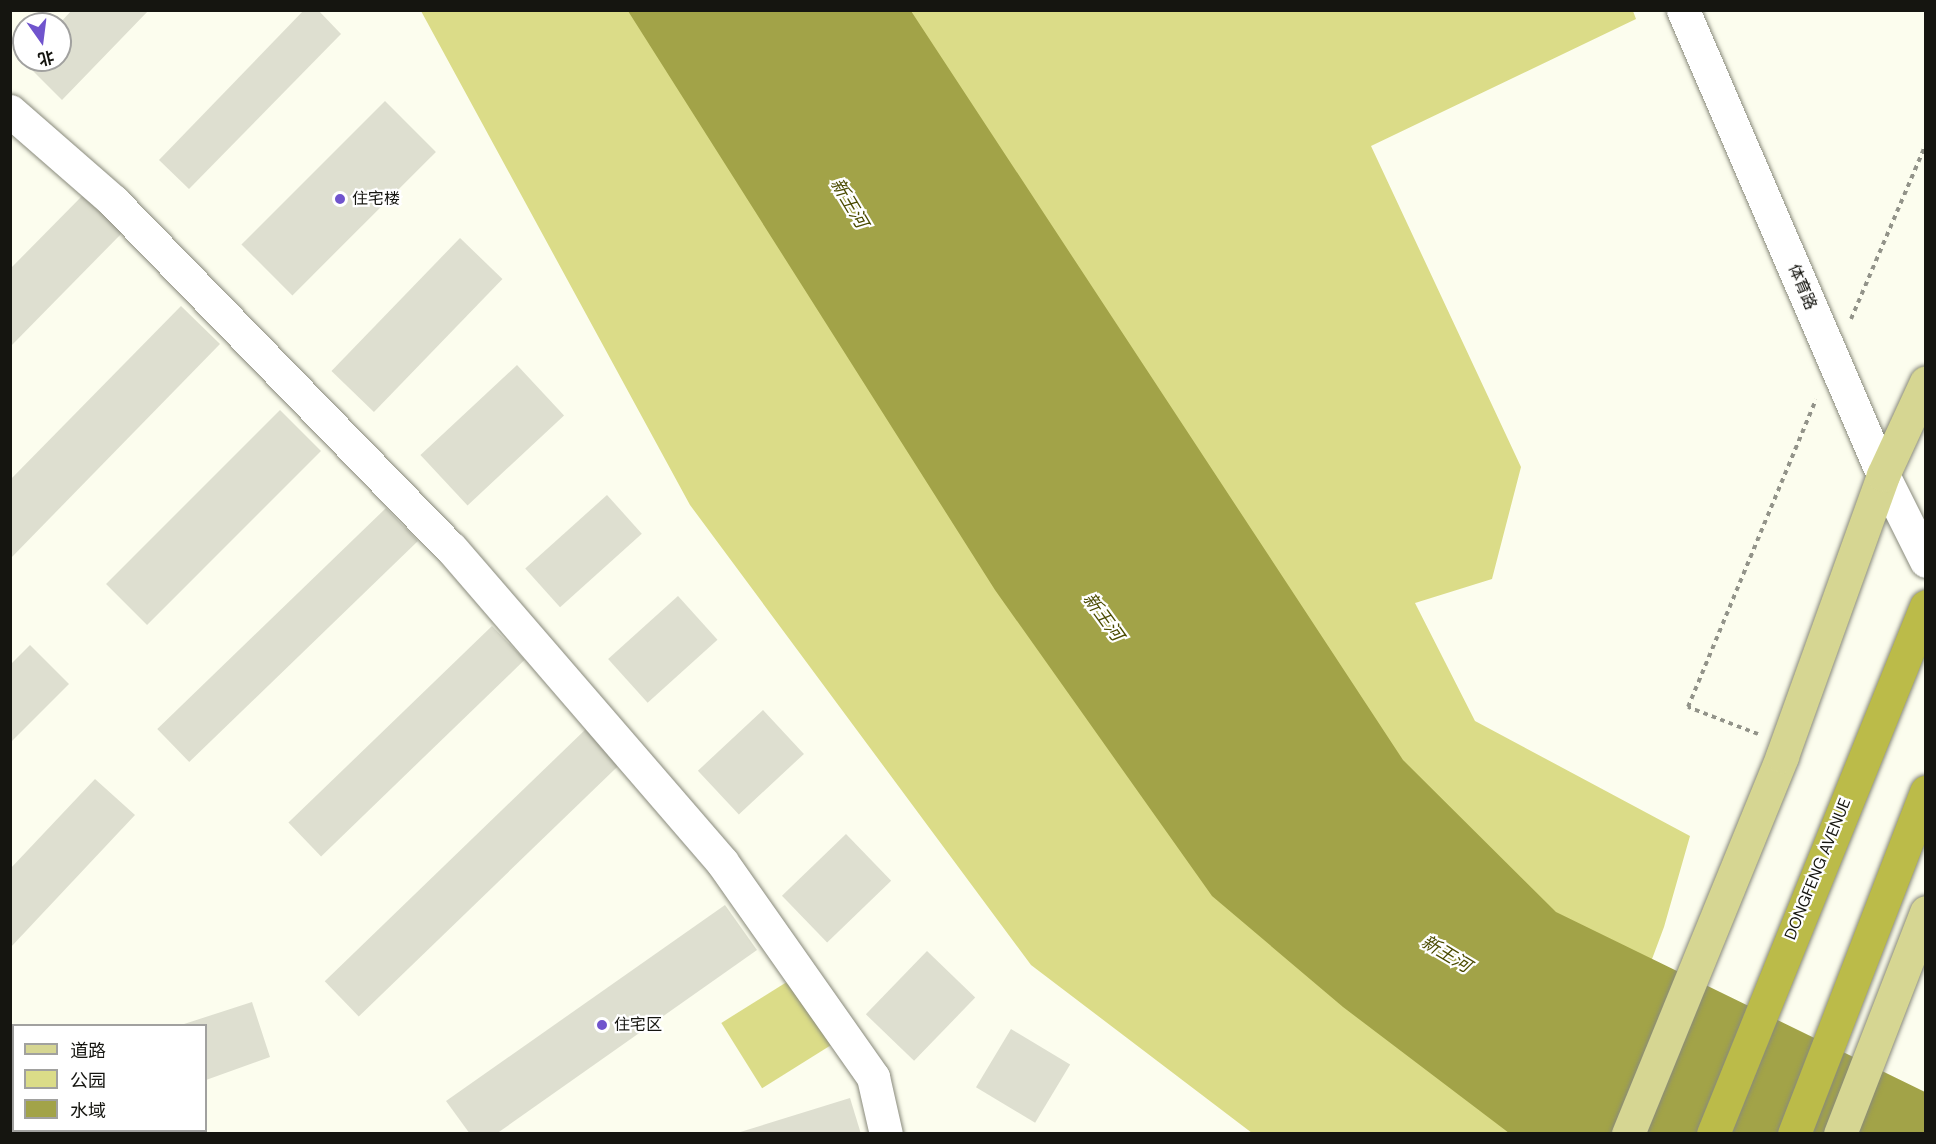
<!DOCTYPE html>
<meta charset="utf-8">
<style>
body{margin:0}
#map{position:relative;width:1936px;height:1144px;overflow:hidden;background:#fcfdee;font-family:"DM Sans","Noto Sans SC",sans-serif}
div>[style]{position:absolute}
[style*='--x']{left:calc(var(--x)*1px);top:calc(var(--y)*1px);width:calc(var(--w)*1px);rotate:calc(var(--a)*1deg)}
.green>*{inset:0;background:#dbdc88;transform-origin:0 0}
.water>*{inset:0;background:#a2a348}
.building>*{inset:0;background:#dedfd0;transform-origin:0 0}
.path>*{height:4px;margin-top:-2px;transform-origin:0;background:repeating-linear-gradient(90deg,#929389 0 4.5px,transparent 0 9px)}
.roads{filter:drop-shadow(0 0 2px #898a7c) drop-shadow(0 0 2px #898a7c)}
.minor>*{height:33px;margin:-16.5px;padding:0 16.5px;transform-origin:16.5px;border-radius:16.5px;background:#fff}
.major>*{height:33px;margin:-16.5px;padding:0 16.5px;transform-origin:16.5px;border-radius:16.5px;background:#d6d692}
.highway>*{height:33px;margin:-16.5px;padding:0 16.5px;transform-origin:16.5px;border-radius:16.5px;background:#bbbb49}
.dots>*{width:16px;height:16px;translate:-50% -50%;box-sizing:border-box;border:3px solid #fff;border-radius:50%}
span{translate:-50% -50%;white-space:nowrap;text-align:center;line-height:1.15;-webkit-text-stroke:4.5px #fff;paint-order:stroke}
.poi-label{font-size:16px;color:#151510}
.left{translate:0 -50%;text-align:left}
.street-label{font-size:16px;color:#151510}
.water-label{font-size:18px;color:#4b4b01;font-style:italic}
.frame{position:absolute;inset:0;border:12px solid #151510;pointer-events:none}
.legend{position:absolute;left:12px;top:1024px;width:195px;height:108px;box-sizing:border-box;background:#fff;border:2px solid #a1a19f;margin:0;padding:8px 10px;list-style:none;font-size:18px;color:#151510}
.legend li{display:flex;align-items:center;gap:12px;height:30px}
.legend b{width:30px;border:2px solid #a1a19f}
.north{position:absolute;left:12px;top:12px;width:60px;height:60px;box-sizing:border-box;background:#fff;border:2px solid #a1a19f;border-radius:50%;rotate:166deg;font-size:16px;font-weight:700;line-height:24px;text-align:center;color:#151510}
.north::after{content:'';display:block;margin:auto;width:21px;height:27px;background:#7054cd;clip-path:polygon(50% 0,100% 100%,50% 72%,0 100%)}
</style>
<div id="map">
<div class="green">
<i style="clip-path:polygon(421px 11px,1633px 11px,1636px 19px,1371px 146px,1521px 467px,1492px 579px,1415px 603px,1475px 721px,1690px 836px,1664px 927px,1587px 1133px,1252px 1133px,1031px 965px,690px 505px)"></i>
<i style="left:790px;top:980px;width:77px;height:81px;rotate:58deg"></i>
</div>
<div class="water">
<i style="clip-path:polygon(628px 11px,911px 11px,1403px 760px,1556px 912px,1925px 1092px,1925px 1133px,1509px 1133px,1343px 1007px,1212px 896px,995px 590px)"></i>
</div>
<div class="building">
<i style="clip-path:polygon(72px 10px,149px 10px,62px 100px,23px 61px,60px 60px,60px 23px)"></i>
<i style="clip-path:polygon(304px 10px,318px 10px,341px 34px,189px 189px,159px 160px)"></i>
<i style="left:385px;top:101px;width:72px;height:203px;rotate:45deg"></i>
<i style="clip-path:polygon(85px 193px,124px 231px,10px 347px,10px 269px)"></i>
<i style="left:460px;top:238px;width:59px;height:185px;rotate:44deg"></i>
<i style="clip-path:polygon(181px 306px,220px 344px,10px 559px,10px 480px)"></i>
<i style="left:517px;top:365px;width:69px;height:132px;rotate:47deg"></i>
<i style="left:280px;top:410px;width:58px;height:246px;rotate:45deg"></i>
<i style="left:607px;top:495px;width:52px;height:110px;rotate:48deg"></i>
<i style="left:386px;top:508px;width:46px;height:318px;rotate:46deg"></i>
<i style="left:678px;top:596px;width:59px;height:94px;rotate:48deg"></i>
<i style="left:492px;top:626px;width:47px;height:283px;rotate:46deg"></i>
<i style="clip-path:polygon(30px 645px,69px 684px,10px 743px,10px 665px)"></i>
<i style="left:763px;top:710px;width:60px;height:89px;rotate:47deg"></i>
<i style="left:588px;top:727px;width:49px;height:366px;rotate:46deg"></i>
<i style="clip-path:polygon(95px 779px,135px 815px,10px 948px,10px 869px)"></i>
<i style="left:846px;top:834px;width:65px;height:89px;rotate:46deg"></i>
<i style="clip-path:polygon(725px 905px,757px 950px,496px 1134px,470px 1134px,446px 1101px)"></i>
<i style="left:927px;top:951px;width:67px;height:88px;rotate:44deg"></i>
<i style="clip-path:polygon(252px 1002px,270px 1057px,206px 1080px,206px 1026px,181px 1025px)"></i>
<i style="left:1011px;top:1029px;width:69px;height:68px;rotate:31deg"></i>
<i style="clip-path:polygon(14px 1080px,14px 1130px,62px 1131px,10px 1134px)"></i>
<i style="clip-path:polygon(850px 1098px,861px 1134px,737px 1134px,737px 1133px)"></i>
</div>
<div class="path">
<i style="--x:1851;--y:319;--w:190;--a:-66.8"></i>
<i style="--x:1758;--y:734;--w:75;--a:-158.9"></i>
<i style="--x:1688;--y:707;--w:333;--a:-67.4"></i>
</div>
<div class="roads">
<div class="minor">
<i style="--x:1683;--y:10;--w:506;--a:66.73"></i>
<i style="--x:1883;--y:475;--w:96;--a:63.4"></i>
<i style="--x:10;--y:111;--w:137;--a:41.1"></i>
<i style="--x:113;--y:201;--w:484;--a:45.8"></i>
<i style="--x:451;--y:548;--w:415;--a:49.2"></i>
<i style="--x:722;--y:862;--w:263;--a:54.9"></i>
<i style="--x:873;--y:1077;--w:58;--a:77.2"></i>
</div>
<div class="major">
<i style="--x:1628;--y:1134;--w:408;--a:-67.8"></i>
<i style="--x:1782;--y:756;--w:299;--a:-70.2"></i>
<i style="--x:1883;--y:475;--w:102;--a:-65.2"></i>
<i style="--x:1840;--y:1134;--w:238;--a:-68.8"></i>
</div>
<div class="highway">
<i style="--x:1713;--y:1134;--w:569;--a:-68.03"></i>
<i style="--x:1794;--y:1134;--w:367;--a:-68.9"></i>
</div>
</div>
<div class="dots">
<i style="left:340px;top:199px;background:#7054cd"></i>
<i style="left:602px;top:1025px;background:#7054cd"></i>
</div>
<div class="poi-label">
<span class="left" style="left:352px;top:199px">住宅楼</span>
<span class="left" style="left:614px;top:1025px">住宅区</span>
</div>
<div class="street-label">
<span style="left:1802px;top:287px;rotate:67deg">体育路</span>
<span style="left:1818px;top:869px;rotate:-68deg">DONGFENG AVENUE</span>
</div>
<div class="water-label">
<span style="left:849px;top:203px;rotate:59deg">新王河</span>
<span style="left:1103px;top:617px;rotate:54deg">新王河</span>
<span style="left:1446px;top:954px;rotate:31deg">新王河</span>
</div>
<div class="frame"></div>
<ul class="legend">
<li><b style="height:8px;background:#d6d692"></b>道路</li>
<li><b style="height:16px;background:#dbdc88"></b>公园</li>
<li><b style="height:16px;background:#a2a348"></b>水域</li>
</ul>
<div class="north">北</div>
</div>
